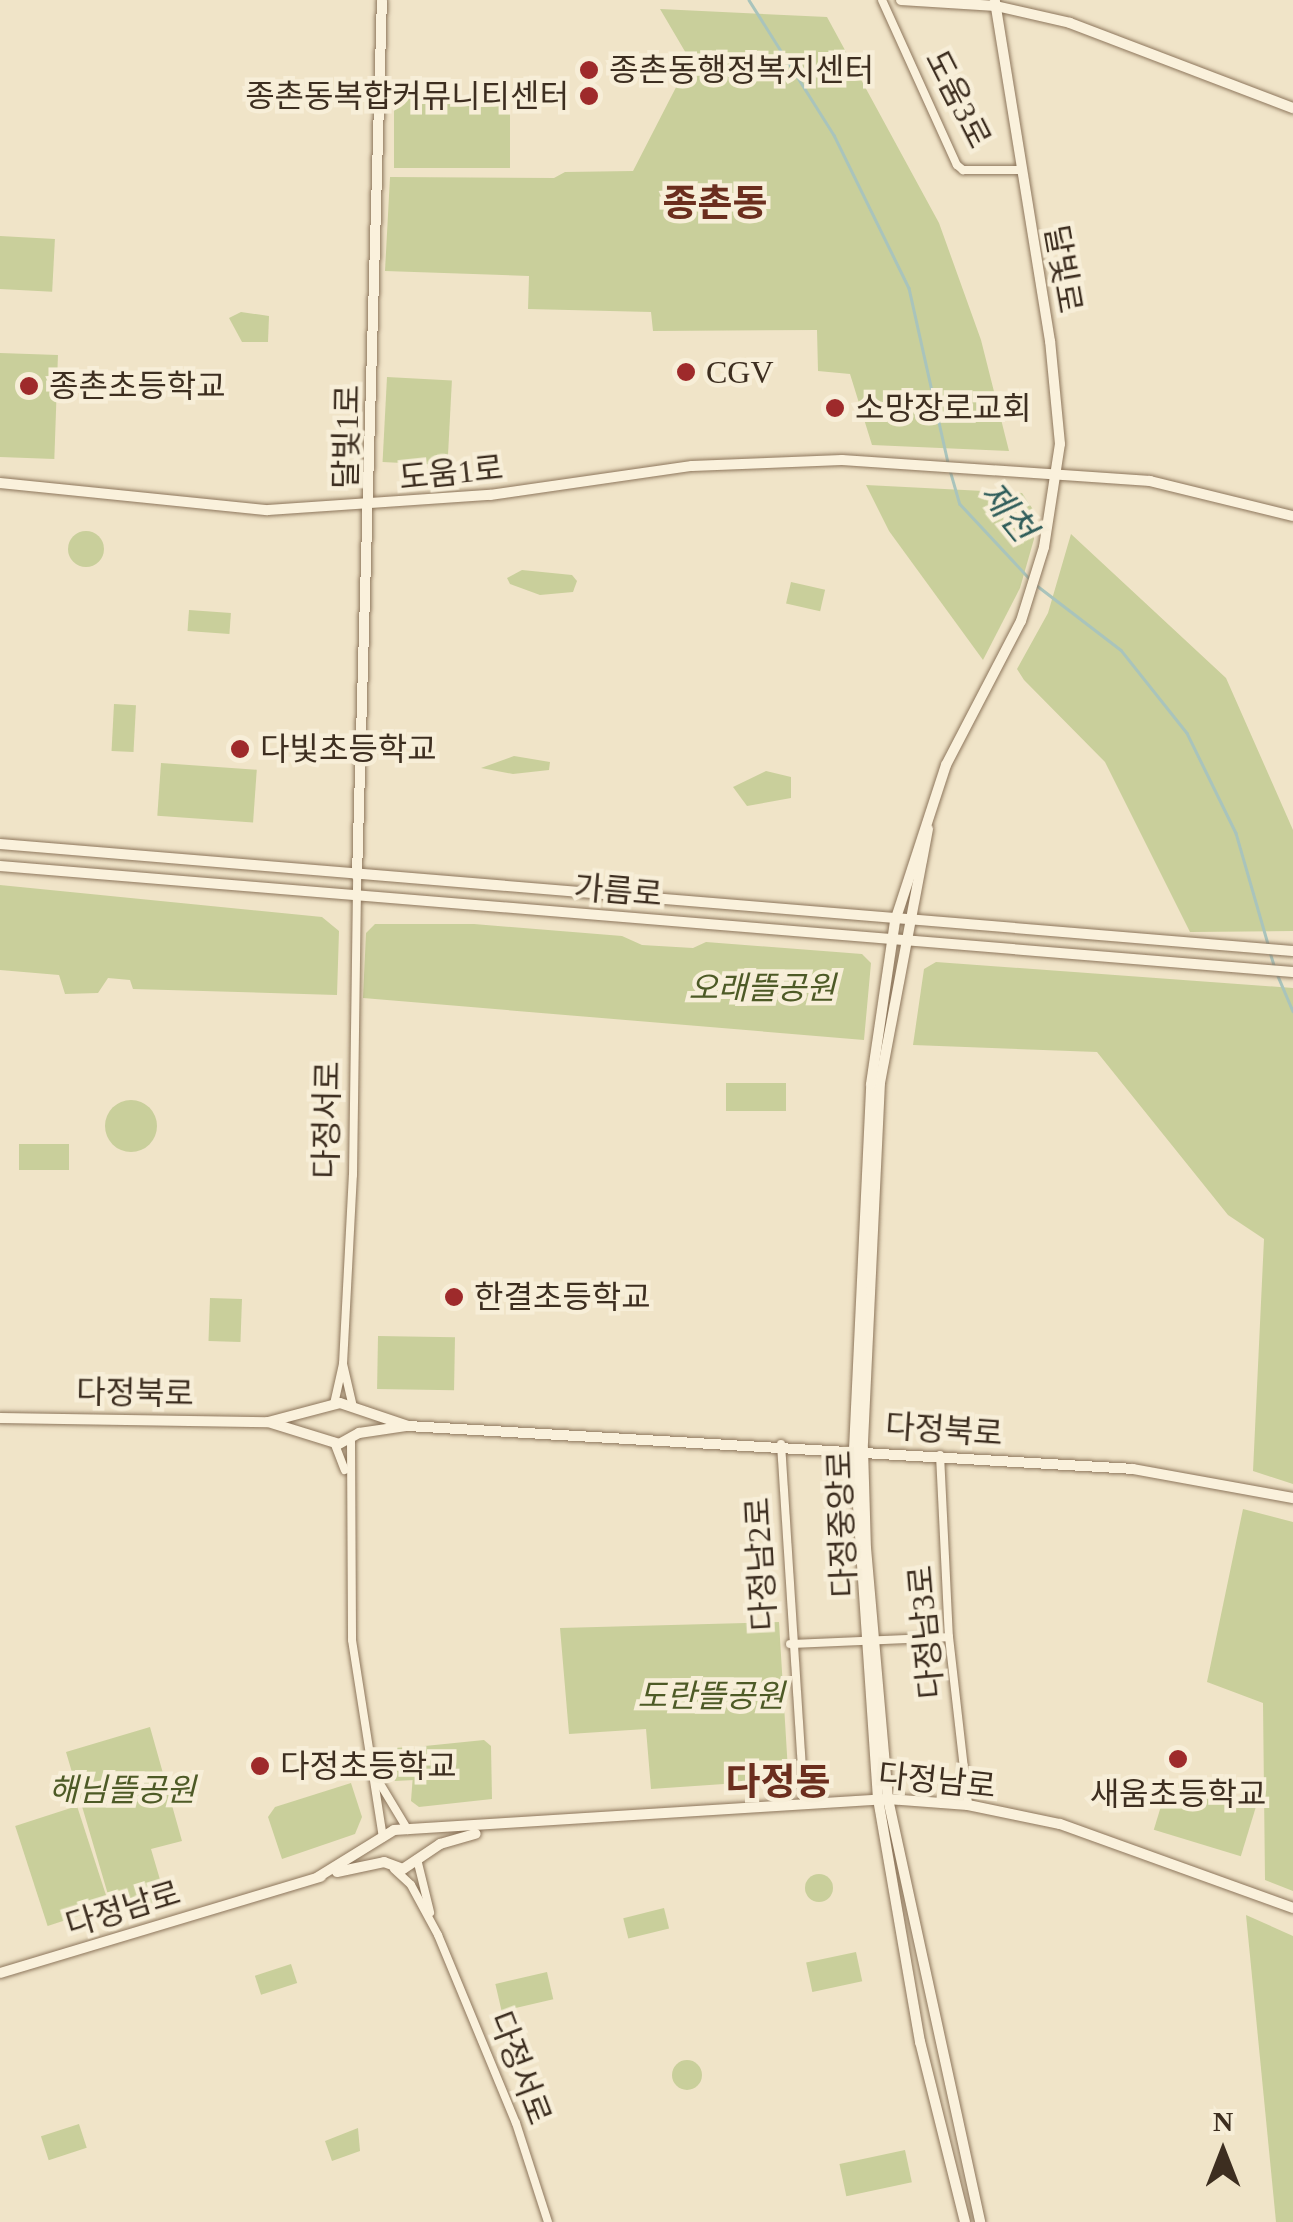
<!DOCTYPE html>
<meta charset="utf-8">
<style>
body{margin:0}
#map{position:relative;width:1293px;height:2222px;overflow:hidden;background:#f0e4c8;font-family:"Times New Roman","Noto Sans KR",serif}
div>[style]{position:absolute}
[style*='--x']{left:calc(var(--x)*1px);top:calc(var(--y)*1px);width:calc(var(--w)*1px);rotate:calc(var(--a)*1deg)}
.green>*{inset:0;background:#c9cf9b;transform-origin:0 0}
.round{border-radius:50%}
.stream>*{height:2.5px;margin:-1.25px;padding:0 1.25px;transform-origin:1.25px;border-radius:1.25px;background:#a9c4bc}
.roads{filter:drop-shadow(0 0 2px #8d765c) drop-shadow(0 0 2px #8d765c)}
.minor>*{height:8px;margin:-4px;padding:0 4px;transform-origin:4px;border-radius:4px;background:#faf1dc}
.tertiary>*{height:10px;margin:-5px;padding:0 5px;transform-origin:5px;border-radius:5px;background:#faf1dc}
.dots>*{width:28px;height:28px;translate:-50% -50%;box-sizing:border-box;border:5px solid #f7eed8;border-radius:50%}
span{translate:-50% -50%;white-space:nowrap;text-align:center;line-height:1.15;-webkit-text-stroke:9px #f7eed8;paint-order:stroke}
.poi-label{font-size:32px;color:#3d2e20}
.left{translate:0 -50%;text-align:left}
.right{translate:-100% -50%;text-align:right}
.street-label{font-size:32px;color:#3d2e20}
.park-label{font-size:32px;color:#4d5a26;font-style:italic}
.water-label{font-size:35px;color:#2f5d5a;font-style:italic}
.quarter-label{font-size:38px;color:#6b2e1e;font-weight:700}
.north{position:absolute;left:1173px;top:2102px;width:100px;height:100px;-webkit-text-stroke:8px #f7eed8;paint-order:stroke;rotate:0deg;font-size:28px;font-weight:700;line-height:40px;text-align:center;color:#3d2e20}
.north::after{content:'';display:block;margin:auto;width:35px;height:45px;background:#3d2e20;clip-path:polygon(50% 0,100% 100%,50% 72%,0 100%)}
</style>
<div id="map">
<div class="green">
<i style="clip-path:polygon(660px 9px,827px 17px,939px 223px,981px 340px,1009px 451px,872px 445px,850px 374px,818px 371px,817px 330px,653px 331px,651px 312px,528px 309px,529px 276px,385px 271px,390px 177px,554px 178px,565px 172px,633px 171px,690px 60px)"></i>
<i style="left:394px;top:98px;width:116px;height:70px"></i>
<i style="left:0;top:236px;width:55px;height:53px;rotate:3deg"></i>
<i style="clip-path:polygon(241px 312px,269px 316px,268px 342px,242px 342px,229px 318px)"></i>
<i style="left:0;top:353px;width:58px;height:104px;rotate:2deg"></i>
<i style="left:387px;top:377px;width:65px;height:85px;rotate:3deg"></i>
<i style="clip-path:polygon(866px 485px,1022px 493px,1034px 511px,1034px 539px,1020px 588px,983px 660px,889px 531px)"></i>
<i class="round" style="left:68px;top:531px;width:36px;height:36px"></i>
<i style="clip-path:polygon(1071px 534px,1226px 678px,1293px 830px,1293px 931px,1190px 932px,1105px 762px,1024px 680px,1017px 669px,1048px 613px)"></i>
<i style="clip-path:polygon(522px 570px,572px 575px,577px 581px,573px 592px,540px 595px,510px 584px,507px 578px)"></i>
<i style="left:791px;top:582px;width:35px;height:22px;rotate:13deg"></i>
<i style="left:189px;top:610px;width:42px;height:21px;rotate:4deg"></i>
<i style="left:114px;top:704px;width:22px;height:47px;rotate:3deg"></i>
<i style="clip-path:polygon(514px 756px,550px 762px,549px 770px,513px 774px,481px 768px)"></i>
<i style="left:161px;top:763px;width:96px;height:53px;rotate:4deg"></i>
<i style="clip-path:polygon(766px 771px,791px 777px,791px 798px,747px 806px,733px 787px)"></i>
<i style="clip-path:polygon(0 885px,322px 917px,339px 931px,337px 995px,133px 989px,130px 980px,108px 978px,98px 993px,65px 994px,59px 975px,0 970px)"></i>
<i style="clip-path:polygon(375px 924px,474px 924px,622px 936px,642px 945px,693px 948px,706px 942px,862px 954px,871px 963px,864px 1040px,363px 998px,366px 933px)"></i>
<i style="clip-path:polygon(936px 962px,1293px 988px,1293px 1484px,1253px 1471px,1264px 1239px,1228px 1215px,1097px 1052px,913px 1045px,924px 969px)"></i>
<i style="left:786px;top:1083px;width:28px;height:60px;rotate:90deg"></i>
<i class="round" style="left:105px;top:1100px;width:52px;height:52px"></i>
<i style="left:19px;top:1144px;width:50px;height:26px"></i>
<i style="left:210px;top:1298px;width:32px;height:43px;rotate:2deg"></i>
<i style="left:378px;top:1336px;width:77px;height:53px;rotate:1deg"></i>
<i style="clip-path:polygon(1243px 1509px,1293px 1522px,1293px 1891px,1265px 1880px,1263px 1703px,1207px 1682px)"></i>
<i style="clip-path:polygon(779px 1622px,788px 1771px,781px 1780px,651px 1789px,646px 1729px,569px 1734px,560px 1628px)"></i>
<i style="clip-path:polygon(150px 1727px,182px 1841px,151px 1849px,166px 1900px,114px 1915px,66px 1752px)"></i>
<i style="clip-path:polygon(484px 1740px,491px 1746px,492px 1799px,419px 1807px,411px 1801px,415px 1747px)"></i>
<i style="left:413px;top:1747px;width:33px;height:20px;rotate:87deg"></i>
<i style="left:1169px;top:1780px;width:91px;height:52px;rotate:17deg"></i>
<i style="clip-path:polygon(351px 1783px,362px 1817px,355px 1834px,282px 1859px,268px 1817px,275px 1807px)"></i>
<i style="left:77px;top:1806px;width:105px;height:65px;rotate:72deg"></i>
<i class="round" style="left:805px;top:1874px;width:28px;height:28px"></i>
<i style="left:664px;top:1908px;width:21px;height:42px;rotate:76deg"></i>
<i style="clip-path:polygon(1246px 1915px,1293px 1936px,1293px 2222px,1276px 2222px)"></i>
<i style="left:856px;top:1952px;width:30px;height:51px;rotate:78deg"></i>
<i style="left:291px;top:1964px;width:20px;height:38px;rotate:72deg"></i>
<i style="left:547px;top:1972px;width:28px;height:53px;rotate:77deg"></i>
<i class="round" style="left:672px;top:2060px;width:30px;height:30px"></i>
<i style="left:79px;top:2124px;width:25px;height:40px;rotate:72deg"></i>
<i style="clip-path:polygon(358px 2128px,360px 2151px,332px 2161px,325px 2141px)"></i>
<i style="left:905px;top:2150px;width:33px;height:67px;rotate:78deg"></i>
</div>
<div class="stream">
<i style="--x:749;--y:0;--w:160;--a:57.8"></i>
<i style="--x:834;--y:135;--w:170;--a:63.9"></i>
<i style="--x:909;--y:288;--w:178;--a:77.4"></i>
<i style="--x:950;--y:470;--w:35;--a:74"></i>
<i style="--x:960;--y:504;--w:101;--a:47"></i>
<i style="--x:1035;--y:584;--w:108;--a:37.5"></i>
<i style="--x:1121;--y:650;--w:106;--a:51.5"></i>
<i style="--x:1187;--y:733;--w:111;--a:63.9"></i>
<i style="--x:1236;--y:833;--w:116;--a:73.9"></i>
<i style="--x:1270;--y:952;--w:17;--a:73"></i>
<i style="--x:1278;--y:976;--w:38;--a:67"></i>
</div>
<div class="roads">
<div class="minor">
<i style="--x:882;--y:0;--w:181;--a:65.6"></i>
<i style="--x:957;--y:165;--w:8;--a:40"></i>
<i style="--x:963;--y:170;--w:59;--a:0"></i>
<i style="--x:343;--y:1364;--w:44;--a:76.9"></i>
<i style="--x:334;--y:1404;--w:41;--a:-77.3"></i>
<i style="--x:343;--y:1364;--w:189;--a:-87"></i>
<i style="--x:353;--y:1175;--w:299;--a:-89.2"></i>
<i style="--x:351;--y:1441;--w:199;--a:89.7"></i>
<i style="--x:352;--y:1640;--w:200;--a:81.1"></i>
<i style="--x:334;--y:1442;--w:30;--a:69"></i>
<i style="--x:781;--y:1444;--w:357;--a:86.3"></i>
<i style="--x:940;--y:1455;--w:182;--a:87.2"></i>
<i style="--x:949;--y:1637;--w:169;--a:83.5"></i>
<i style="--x:790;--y:1644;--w:159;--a:-2.5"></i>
<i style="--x:379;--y:1782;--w:56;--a:58.9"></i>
<i style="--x:417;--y:1859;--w:55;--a:76.2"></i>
<i style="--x:394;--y:1869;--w:23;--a:43"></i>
<i style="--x:411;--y:1885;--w:57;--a:61.6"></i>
<i style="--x:438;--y:1935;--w:204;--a:67.5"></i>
<i style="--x:516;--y:2123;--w:104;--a:72.1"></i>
</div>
<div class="tertiary">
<i style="--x:901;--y:0;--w:95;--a:3.6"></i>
<i style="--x:996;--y:6;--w:76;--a:12.9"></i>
<i style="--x:1070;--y:23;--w:239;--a:20.9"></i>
<i style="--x:0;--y:483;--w:269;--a:5.8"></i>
<i style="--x:268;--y:510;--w:223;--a:-3.9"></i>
<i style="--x:490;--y:495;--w:204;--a:-8.2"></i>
<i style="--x:692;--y:466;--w:150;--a:-2.3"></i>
<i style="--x:842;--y:460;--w:309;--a:3.9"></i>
<i style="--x:1150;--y:481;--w:147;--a:13.8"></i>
<i style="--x:928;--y:829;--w:258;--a:100.7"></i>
<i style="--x:880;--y:1082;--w:367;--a:92.7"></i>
<i style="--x:863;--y:1449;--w:99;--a:88.3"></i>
<i style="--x:866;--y:1548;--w:252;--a:85"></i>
<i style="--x:888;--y:1799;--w:433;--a:77.7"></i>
<i style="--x:0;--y:844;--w:1297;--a:4.73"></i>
<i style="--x:0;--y:866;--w:1297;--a:4.69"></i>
<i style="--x:357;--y:876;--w:876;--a:-88.37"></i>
<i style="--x:0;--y:1418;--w:268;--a:0.9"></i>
<i style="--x:268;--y:1422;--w:74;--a:17.2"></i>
<i style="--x:339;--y:1444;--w:23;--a:-29"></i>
<i style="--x:359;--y:1433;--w:49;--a:-8.3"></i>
<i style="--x:268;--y:1422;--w:74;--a:-14.8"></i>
<i style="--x:340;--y:1403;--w:72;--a:18.7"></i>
<i style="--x:408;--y:1426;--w:726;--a:3.39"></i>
<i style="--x:1133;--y:1469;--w:163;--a:10.3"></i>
<i style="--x:337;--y:1872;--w:48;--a:-12"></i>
<i style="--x:384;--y:1862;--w:20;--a:20"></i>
<i style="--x:403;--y:1869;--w:45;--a:-34"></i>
<i style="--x:440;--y:1844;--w:37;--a:-16"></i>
<i style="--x:318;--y:1877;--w:89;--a:-31.7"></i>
<i style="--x:394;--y:1830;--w:495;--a:-3.6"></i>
<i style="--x:888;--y:1799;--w:80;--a:4.3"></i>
<i style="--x:968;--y:1805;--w:94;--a:11.7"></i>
<i style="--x:1060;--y:1824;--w:248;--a:19.8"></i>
<i style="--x:0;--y:1973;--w:335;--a:-16.7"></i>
<i style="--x:965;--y:2222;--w:186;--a:-104"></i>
<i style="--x:920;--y:2042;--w:247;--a:-99.8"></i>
<i style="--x:878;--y:1799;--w:350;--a:-93.9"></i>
<i style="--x:854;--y:1450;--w:366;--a:-87.3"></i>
<i style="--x:871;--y:1084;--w:165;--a:-81.6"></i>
<i style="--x:895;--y:921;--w:164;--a:-71.9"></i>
<i style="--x:946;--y:765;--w:162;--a:-62.5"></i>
<i style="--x:1021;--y:621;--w:77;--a:-72.7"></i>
<i style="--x:1044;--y:547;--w:104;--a:-81.2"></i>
<i style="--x:1060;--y:444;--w:103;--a:-95.5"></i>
<i style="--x:1050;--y:341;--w:345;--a:-99.2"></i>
</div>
</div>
<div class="dots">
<i style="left:589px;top:70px;background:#9e2a2b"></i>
<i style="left:589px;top:96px;background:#9e2a2b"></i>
<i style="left:686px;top:372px;background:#9e2a2b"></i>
<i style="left:29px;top:386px;background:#9e2a2b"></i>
<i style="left:835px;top:408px;background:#9e2a2b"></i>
<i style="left:240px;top:749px;background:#9e2a2b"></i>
<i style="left:454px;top:1297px;background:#9e2a2b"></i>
<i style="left:1178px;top:1759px;background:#9e2a2b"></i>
<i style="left:260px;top:1766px;background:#9e2a2b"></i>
</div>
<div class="poi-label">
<span class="left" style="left:609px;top:70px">종촌동행정복지센터</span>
<span class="right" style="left:569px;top:96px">종촌동복합커뮤니티센터</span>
<span class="left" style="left:706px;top:372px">CGV</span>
<span class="left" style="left:49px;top:386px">종촌초등학교</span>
<span class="left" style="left:855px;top:408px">소망장로교회</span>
<span class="left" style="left:260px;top:749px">다빛초등학교</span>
<span class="left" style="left:474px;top:1297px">한결초등학교</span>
<span class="left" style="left:280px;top:1766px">다정초등학교</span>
<span style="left:1178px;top:1794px">새움초등학교</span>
</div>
<div class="street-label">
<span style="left:958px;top:99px;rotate:63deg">도움3로</span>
<span style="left:1063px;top:269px;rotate:80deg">달빛로</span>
<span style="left:347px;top:437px;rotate:-89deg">달빛1로</span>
<span style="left:451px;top:473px;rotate:-6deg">도움1로</span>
<span style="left:618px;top:891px;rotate:5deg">가름로</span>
<span style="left:327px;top:1120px;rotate:-89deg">다정서로</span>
<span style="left:135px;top:1393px;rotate:1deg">다정북로</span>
<span style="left:944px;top:1430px;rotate:4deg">다정북로</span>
<span style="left:842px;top:1524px;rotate:-92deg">다정중앙로</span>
<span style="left:761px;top:1564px;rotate:-93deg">다정남2로</span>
<span style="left:926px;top:1632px;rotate:-95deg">다정남3로</span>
<span style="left:937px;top:1781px;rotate:6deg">다정남로</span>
<span style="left:123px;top:1909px;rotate:-17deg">다정남로</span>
<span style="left:520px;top:2068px;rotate:69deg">다정서로</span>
</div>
<div class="park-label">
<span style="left:762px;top:988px">오래뜰공원</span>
<span style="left:711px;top:1696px">도란뜰공원</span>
<span style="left:122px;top:1790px">해님뜰공원</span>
</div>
<div class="water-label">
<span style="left:1007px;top:512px;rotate:51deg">제천</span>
</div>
<div class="quarter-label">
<span style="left:715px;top:204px">종촌동</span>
<span style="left:778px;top:1783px">다정동</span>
</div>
<div class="north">N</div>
</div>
